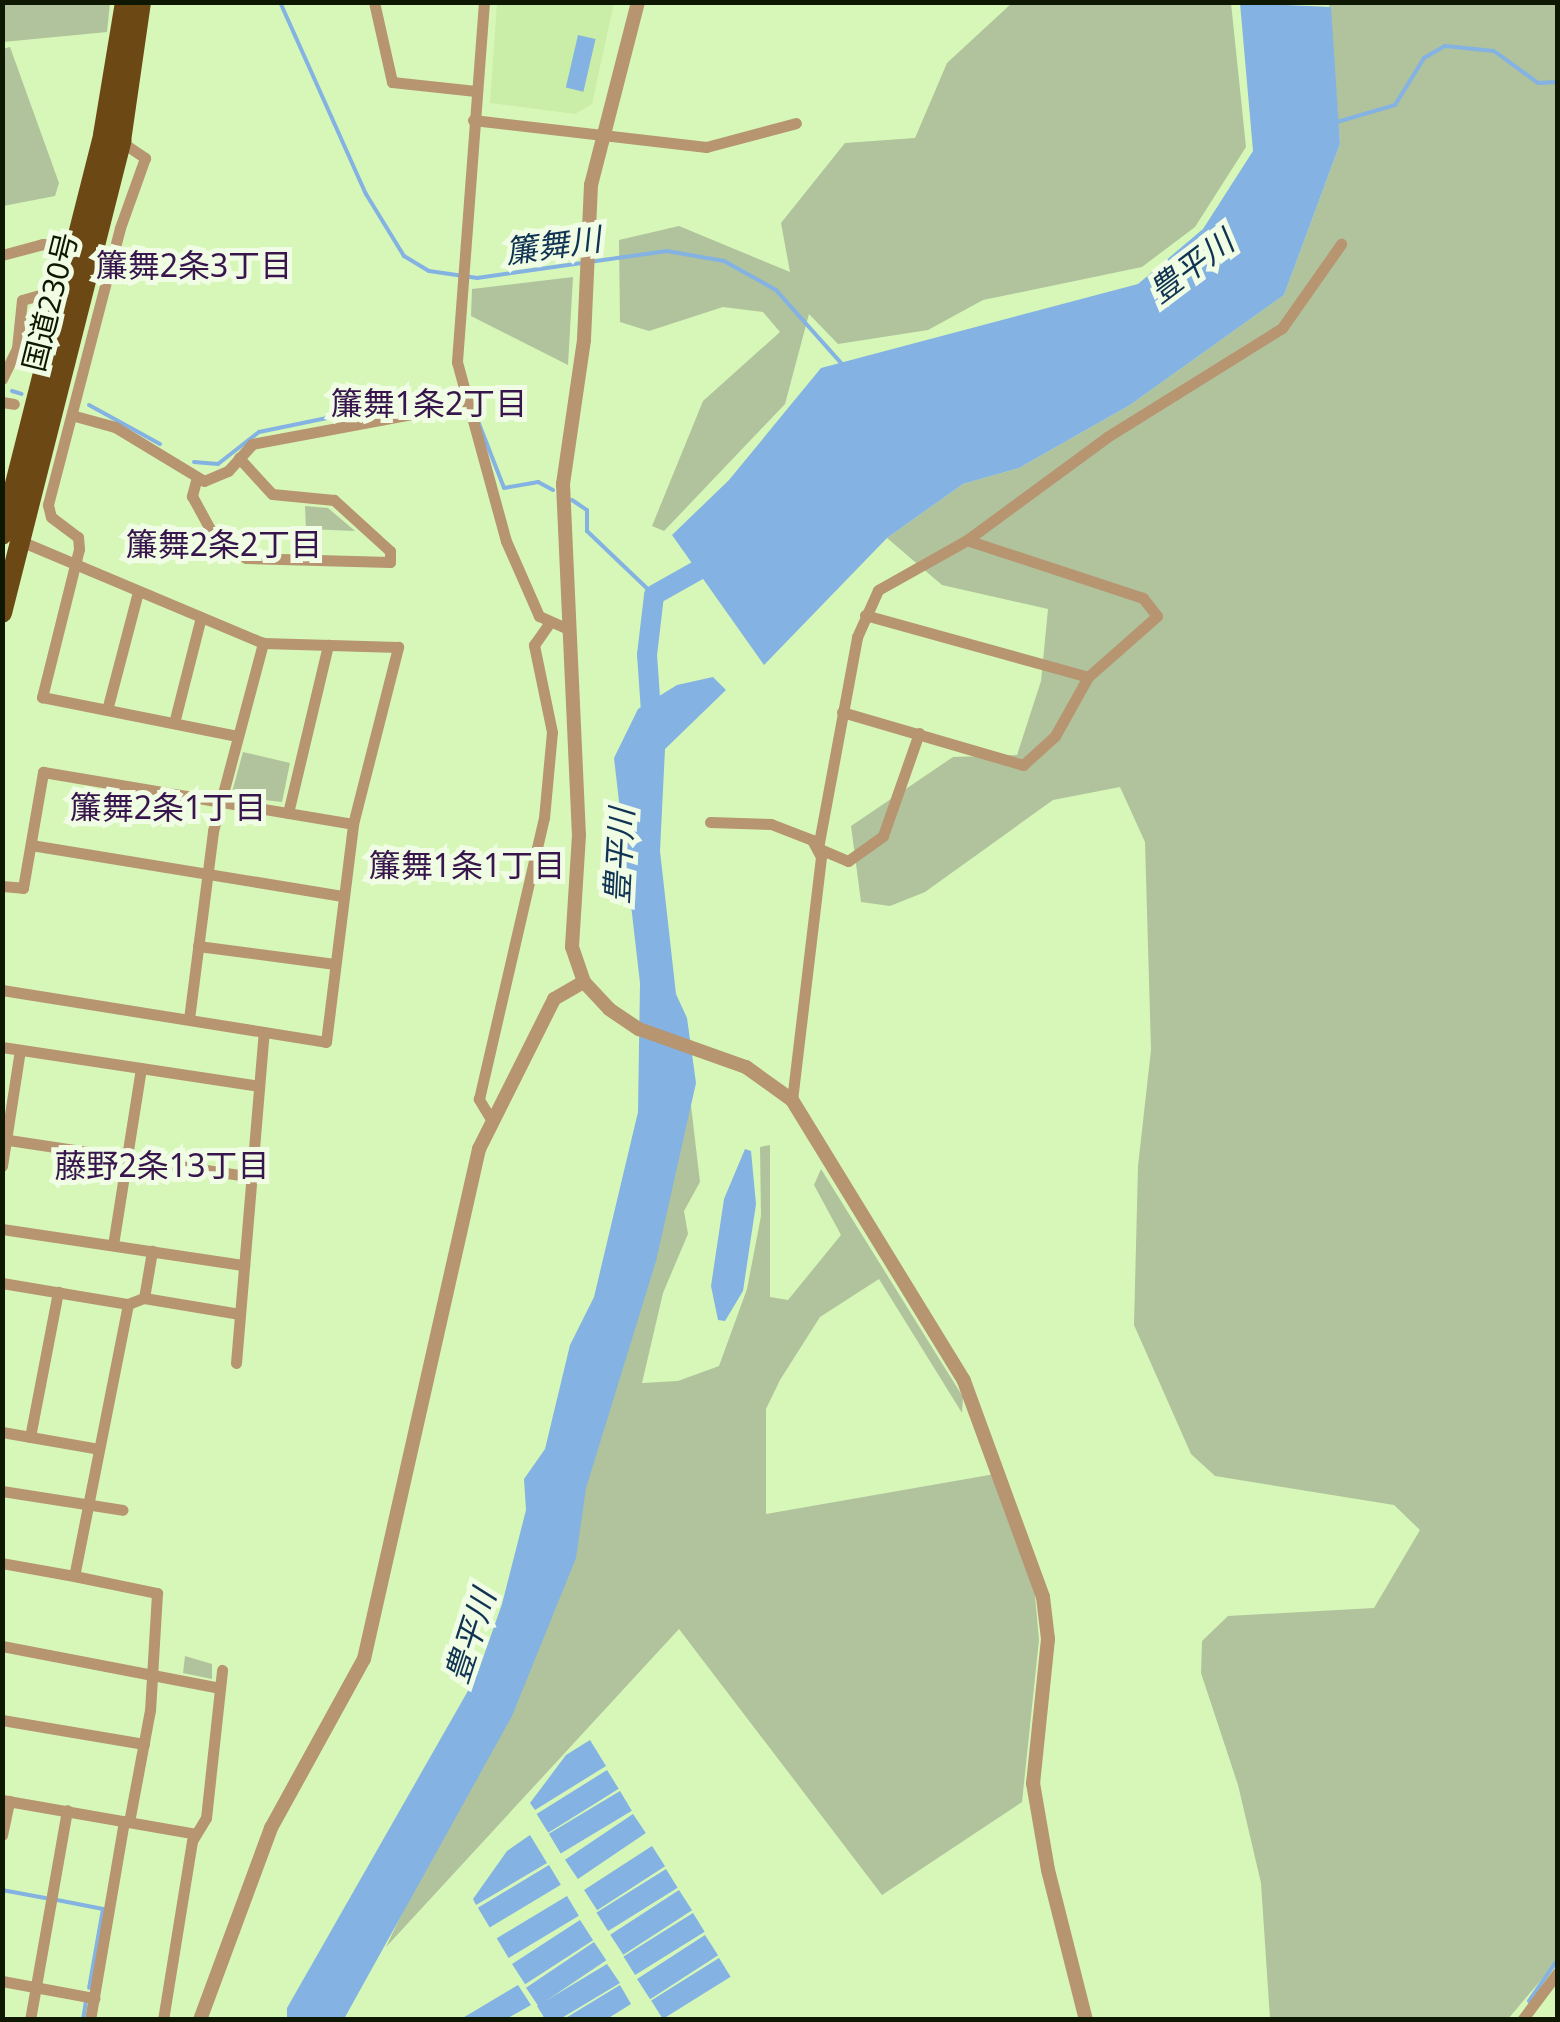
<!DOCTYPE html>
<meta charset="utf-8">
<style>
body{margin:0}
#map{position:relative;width:1560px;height:2022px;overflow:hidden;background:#d7f7b8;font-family:"Noto Sans","Noto Sans JP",sans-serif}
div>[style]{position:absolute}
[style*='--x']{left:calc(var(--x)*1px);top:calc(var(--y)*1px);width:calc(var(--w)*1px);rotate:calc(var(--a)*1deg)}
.built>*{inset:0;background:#caeea7}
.green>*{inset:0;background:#b0c39d}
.water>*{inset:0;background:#84b2e2;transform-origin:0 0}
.stream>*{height:4px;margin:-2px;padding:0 2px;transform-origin:2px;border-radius:2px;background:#84b2e2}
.river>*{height:20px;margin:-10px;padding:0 10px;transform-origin:10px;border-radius:10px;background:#84b2e2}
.minor>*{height:11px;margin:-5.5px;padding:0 5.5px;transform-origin:5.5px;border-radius:5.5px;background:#b69570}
.tertiary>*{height:14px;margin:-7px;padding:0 7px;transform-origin:7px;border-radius:7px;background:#b69570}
.trunk>*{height:20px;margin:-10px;padding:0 10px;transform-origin:10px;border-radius:10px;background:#6c4814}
span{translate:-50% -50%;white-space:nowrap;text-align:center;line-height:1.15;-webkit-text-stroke:10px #f0fde4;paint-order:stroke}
.street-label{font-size:30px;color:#0d1702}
.water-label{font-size:32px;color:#113353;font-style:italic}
.neighbourhood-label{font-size:32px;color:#38164d}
.frame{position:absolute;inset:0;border:5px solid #0d1702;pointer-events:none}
</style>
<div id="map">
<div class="built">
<i style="clip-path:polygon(497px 3px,614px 3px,592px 104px,575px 114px,490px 103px)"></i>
</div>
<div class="green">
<i style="clip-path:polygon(3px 2px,110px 3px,107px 32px,3px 42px)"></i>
<i style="clip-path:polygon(1013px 2px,1231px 3px,1246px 147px,1195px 227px,1142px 267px,983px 300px,928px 330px,838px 344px,809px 314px,785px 404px,664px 531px,652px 526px,703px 401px,780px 332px,763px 312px,723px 307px,649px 331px,620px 322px,619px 240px,679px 226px,790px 272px,781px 223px,845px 143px,915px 138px,947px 63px)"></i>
<i style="clip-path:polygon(1329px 3px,1557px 3px,1558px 1960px,1508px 2019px,1270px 2019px,1261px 1883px,1238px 1785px,1201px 1673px,1202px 1641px,1228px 1616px,1374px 1608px,1420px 1530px,1394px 1505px,1215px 1476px,1191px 1454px,1134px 1325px,1138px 1166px,1151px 1050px,1145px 842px,1120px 787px,1053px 800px,925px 892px,890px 906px,861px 902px,851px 826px,953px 757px,1017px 755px,1041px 681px,1048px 609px,942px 585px,887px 538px,963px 484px,1019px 468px,1130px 405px,1284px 295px,1340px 144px)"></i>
<i style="clip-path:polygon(10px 47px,59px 183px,55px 196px,3px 206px,2px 49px)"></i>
<i style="clip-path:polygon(573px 277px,568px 365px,471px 316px,472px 289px)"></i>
<i style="clip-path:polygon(305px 506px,328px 508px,355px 531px,306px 529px)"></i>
<i style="clip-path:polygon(243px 752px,290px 763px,282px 802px,231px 796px)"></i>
<i style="clip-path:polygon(686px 1063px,700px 1182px,684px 1211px,688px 1234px,663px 1293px,642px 1383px,678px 1381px,719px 1366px,747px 1289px,761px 1216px,760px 1147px,770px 1145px,770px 1297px,788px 1300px,841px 1235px,814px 1185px,821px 1169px,963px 1397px,962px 1413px,879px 1279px,820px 1317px,780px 1380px,766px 1409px,766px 1514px,995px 1474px,1035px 1595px,1039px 1640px,1022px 1802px,882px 1895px,679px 1629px,386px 1947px,532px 1639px)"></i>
<i style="clip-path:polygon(185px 1656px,212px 1664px,212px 1679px,183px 1673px)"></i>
</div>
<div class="water">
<i style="clip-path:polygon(1240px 3px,1331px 7px,1340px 144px,1284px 295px,1130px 405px,1019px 468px,963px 484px,887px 538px,764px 665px,672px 535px,729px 480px,821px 368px,1138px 284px,1203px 229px,1253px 151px)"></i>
<i style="left:578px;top:35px;width:18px;height:54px;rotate:13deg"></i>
<i style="clip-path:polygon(713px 677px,726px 690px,665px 749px,660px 851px,676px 994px,687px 1018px,696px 1083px,656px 1261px,586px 1488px,576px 1558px,512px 1716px,344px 2019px,287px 2020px,287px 2008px,477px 1675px,502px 1604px,526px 1510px,524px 1479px,545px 1449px,570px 1345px,594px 1297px,638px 1112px,640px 983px,614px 758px,638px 709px,677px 685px)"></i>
<i style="clip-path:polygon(745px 1149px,751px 1151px,756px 1204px,743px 1291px,725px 1321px,718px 1320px,711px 1286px,724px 1199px)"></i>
<i style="clip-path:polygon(590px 1740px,606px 1766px,535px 1810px,530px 1803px,566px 1755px)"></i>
<i style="left:607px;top:1770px;width:22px;height:83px;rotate:58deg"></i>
<i style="left:620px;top:1791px;width:23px;height:83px;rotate:59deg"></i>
<i style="left:633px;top:1814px;width:23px;height:82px;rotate:56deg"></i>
<i style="clip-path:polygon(530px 1835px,547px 1863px,476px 1905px,473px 1899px,507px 1851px)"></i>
<i style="left:652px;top:1846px;width:24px;height:81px;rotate:57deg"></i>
<i style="left:549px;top:1865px;width:23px;height:83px;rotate:59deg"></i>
<i style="left:666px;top:1869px;width:22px;height:82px;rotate:58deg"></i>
<i style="left:679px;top:1890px;width:24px;height:82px;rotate:57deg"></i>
<i style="left:567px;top:1896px;width:23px;height:82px;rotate:59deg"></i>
<i style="left:693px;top:1913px;width:22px;height:82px;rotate:58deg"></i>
<i style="left:580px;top:1920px;width:24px;height:81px;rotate:57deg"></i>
<i style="left:705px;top:1935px;width:24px;height:81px;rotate:57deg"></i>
<i style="left:594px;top:1942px;width:22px;height:82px;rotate:56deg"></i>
<i style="left:719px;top:1958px;width:22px;height:80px;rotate:58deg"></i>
<i style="clip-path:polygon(607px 1964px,620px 1983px,560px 2019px,545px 2019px,537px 2006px)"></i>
<i style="clip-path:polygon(518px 1985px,531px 2005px,506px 2019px,461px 2019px)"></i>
<i style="clip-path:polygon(620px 1985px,631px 2004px,607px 2019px,564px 2019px)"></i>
</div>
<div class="stream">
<i style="--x:280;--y:2;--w:210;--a:65.9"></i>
<i style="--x:366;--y:194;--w:73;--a:58.5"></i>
<i style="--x:404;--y:256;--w:29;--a:31"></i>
<i style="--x:429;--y:271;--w:49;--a:8.3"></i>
<i style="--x:477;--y:278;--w:192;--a:-8.1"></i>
<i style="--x:667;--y:251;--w:58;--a:10"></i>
<i style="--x:724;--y:261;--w:60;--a:29.1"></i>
<i style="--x:776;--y:290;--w:99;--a:48.3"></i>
<i style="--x:1337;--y:122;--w:60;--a:-16.3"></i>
<i style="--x:1395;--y:105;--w:55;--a:-58.3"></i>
<i style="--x:1424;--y:58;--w:24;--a:-30"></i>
<i style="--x:1445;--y:46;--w:49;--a:5.8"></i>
<i style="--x:1494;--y:51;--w:54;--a:36"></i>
<i style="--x:1538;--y:83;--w:20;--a:-3"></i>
<i style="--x:12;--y:391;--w:10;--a:17"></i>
<i style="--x:428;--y:397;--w:29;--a:8"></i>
<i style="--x:89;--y:405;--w:81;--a:28.8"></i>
<i style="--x:476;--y:416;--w:77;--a:68.7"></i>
<i style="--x:504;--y:488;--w:35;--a:-10"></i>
<i style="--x:538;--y:482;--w:17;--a:28"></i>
<i style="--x:194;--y:462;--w:24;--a:5"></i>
<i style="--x:218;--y:464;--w:52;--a:-38"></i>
<i style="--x:259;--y:432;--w:109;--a:-11.6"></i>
<i style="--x:572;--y:500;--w:18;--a:34"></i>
<i style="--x:587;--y:510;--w:21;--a:90"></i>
<i style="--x:587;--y:531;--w:93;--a:43.7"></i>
<i style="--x:2;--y:1890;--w:44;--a:10.5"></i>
<i style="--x:57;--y:1900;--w:47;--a:11.1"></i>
<i style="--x:103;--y:1909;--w:80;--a:100"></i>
<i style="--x:1529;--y:2001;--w:51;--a:-55.4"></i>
<i style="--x:83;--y:2020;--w:18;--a:-81"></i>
</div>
<div class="river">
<i style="--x:652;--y:726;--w:71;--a:-94"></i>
<i style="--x:647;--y:655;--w:60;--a:-83.3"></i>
<i style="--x:654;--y:595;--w:73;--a:-29.4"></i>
</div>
<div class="minor">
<i style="--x:374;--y:2;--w:82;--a:77.3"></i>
<i style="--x:392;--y:82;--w:84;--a:6.1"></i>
<i style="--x:484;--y:2;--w:361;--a:94.3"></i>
<i style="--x:457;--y:362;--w:186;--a:74.7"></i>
<i style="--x:506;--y:541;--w:82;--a:66.3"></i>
<i style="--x:539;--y:616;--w:30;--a:24"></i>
<i style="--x:473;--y:120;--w:235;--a:6.6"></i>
<i style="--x:706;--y:147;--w:93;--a:-14.9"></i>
<i style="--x:117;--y:139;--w:34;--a:34"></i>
<i style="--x:145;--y:158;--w:74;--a:109.7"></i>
<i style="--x:120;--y:228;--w:286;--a:104.6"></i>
<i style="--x:48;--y:505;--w:12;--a:76"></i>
<i style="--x:51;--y:517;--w:34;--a:37"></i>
<i style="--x:78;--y:537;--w:12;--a:85"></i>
<i style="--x:79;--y:549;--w:153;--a:104"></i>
<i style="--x:42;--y:697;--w:199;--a:11.3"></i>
<i style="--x:2;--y:255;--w:42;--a:-15"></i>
<i style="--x:43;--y:244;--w:37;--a:8"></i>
<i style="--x:2;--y:379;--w:34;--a:-64"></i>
<i style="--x:17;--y:348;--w:48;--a:-84.1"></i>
<i style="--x:22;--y:300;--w:19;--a:-16"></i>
<i style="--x:40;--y:295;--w:28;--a:15"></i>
<i style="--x:2;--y:402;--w:12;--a:9"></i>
<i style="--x:75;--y:416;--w:41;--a:15.4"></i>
<i style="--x:115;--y:427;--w:104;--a:31.2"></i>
<i style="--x:204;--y:481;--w:26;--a:-23"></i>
<i style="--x:228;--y:471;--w:36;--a:-48"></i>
<i style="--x:252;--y:444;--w:217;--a:-10.6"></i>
<i style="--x:197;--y:477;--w:20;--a:105"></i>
<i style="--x:192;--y:496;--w:50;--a:61.4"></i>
<i style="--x:216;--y:540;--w:35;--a:31"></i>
<i style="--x:246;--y:558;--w:144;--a:1.6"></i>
<i style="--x:390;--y:562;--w:11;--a:-90"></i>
<i style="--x:390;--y:551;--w:76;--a:-137.7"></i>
<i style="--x:334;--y:500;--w:62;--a:-174.5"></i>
<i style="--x:272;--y:494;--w:49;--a:-132.5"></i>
<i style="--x:865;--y:615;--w:231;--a:15.5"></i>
<i style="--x:107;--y:710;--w:122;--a:-75.3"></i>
<i style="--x:842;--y:712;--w:189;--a:16.3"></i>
<i style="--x:1023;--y:765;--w:43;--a:-42.2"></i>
<i style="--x:1055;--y:736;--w:68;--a:-60.8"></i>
<i style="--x:1088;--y:677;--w:92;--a:-41.5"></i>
<i style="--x:1157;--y:616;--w:23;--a:-128"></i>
<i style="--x:1143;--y:598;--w:185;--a:-161.8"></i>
<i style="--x:174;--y:723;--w:109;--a:-75.7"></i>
<i style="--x:919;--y:733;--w:109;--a:109.3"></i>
<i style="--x:883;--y:836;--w:43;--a:144.5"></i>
<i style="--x:848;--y:861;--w:33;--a:-157"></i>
<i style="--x:818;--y:848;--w:215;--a:-79.5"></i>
<i style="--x:857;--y:637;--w:51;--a:-65.9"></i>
<i style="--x:878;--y:590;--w:102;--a:-29.3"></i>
<i style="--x:967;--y:540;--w:174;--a:-36.3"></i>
<i style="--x:1107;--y:437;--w:206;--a:-31.9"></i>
<i style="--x:1282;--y:328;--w:103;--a:-54.9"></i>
<i style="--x:288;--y:813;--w:173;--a:-76.6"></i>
<i style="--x:710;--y:822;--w:61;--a:1.9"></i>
<i style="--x:771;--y:824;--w:44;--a:21.3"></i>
<i style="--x:812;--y:840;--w:19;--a:62"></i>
<i style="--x:821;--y:857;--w:245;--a:96.8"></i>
<i style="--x:31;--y:845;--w:317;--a:9.3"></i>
<i style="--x:2;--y:886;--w:21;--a:5"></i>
<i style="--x:23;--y:888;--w:118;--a:-80.2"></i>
<i style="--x:43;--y:772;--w:314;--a:9.5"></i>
<i style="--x:198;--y:946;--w:138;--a:7.5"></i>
<i style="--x:2;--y:990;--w:328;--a:9.1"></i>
<i style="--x:326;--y:1042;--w:220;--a:-82.9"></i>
<i style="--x:353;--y:824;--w:183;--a:-75.7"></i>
<i style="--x:398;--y:647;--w:135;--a:-178.3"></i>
<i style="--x:263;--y:643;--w:266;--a:-157.2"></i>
<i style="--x:189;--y:1019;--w:190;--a:-82.7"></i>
<i style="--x:213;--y:831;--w:195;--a:-75.1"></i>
<i style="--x:2;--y:1047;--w:260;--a:8.6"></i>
<i style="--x:492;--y:1121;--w:26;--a:-121"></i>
<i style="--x:479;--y:1099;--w:288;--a:-77"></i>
<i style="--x:544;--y:818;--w:86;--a:-84.7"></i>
<i style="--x:552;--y:732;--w:89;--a:-101.7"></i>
<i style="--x:534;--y:645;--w:24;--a:-55"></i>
<i style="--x:2;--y:1139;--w:253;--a:8.6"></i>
<i style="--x:2;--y:1166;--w:117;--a:-81.2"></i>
<i style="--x:2;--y:1229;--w:245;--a:8.5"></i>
<i style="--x:113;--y:1245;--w:179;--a:-81"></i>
<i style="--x:2;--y:1283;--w:128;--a:9.5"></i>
<i style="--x:128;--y:1304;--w:277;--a:101.2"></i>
<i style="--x:74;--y:1576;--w:73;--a:-169.8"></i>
<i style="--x:144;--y:1298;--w:48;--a:-80.3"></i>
<i style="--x:128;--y:1304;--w:17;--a:-21"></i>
<i style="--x:144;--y:1298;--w:97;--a:9.5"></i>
<i style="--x:236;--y:1363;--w:332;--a:-85.2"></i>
<i style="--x:2;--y:1432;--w:98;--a:9.9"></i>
<i style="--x:30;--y:1437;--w:148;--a:-79.1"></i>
<i style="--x:2;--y:1491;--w:122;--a:8.9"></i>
<i style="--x:74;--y:1576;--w:85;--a:11.6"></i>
<i style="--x:157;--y:1593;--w:117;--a:93.4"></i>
<i style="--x:150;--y:1710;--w:114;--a:100.6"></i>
<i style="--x:2;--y:1646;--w:222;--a:10.9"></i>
<i style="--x:2;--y:1720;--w:144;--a:9.6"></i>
<i style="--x:2;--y:1800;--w:197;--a:9.9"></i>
<i style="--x:2;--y:1835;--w:35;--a:-78"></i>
<i style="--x:2;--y:1981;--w:94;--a:10.5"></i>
<i style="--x:30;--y:2020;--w:213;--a:-80"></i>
<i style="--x:90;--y:2020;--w:202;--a:-80.3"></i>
<i style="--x:163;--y:2020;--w:181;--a:-80.8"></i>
<i style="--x:192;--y:1841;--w:27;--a:-59"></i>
<i style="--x:206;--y:1818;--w:149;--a:-83.8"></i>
<i style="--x:1522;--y:2020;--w:60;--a:-53.1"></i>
</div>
<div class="tertiary">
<i style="--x:638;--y:2;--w:189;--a:104.4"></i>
<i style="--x:591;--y:185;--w:155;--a:92.6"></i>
<i style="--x:584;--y:340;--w:146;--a:98.3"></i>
<i style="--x:563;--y:484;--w:351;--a:87.4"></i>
<i style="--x:579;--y:835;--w:112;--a:93.6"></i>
<i style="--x:572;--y:947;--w:37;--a:71"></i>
<i style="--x:584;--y:982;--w:37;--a:47"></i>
<i style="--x:609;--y:1009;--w:36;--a:34"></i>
<i style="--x:639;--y:1029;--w:114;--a:19.6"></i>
<i style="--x:746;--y:1067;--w:57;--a:35.7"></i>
<i style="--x:792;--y:1100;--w:329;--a:58.5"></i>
<i style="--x:964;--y:1381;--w:230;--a:69.9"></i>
<i style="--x:1043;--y:1597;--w:42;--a:83.2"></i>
<i style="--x:1048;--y:1639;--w:145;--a:95.9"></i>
<i style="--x:1033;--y:1783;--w:88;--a:80.2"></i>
<i style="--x:1048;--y:1870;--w:155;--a:75.8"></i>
<i style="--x:200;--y:2020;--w:205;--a:-69.7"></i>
<i style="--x:271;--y:1828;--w:193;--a:-61.2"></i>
<i style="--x:364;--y:1659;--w:523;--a:-77.29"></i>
<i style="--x:479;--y:1149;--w:168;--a:-63.4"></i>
<i style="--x:554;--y:999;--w:34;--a:-30"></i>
</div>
<div class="trunk">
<i style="--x:2;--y:535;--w:413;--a:-75.8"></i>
<i style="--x:103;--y:135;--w:135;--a:-80.6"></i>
<i style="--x:2;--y:613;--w:487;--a:-75.8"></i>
<i style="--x:121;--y:141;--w:140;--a:-81.8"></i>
</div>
<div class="street-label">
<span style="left:50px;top:302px;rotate:-76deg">国道230号</span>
</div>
<div class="water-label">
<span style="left:553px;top:245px;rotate:-8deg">簾舞川</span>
<span style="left:1191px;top:266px;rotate:-37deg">豊平川</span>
<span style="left:619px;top:856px;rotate:-87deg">豊平川</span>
<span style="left:470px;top:1636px;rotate:-72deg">豊平川</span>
</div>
<div class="neighbourhood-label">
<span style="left:194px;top:265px">簾舞2条3丁目</span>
<span style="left:429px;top:403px">簾舞1条2丁目</span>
<span style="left:224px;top:544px">簾舞2条2丁目</span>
<span style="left:168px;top:807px">簾舞2条1丁目</span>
<span style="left:467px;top:865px">簾舞1条1丁目</span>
<span style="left:162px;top:1165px">藤野2条13丁目</span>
</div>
<div class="frame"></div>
</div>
